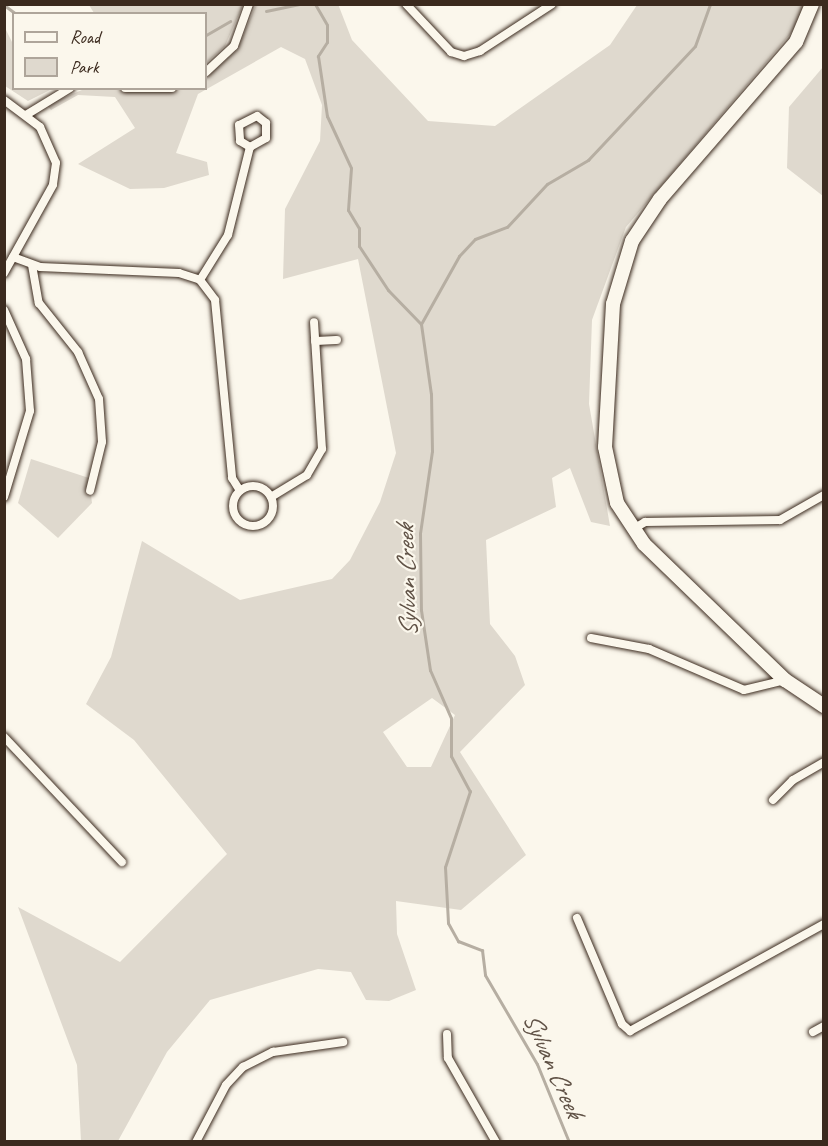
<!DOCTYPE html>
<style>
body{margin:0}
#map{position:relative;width:828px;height:1146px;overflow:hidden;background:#fbf7ec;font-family:Caveat,sans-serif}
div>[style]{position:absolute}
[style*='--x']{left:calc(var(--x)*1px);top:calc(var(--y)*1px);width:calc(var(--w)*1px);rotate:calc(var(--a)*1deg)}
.green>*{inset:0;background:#dfd9ce}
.stream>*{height:3px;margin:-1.5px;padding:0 1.5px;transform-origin:1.5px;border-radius:1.5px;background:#b6aea2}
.roads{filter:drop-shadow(0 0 2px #3b2a1e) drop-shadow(0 0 2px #3b2a1e)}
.street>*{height:8px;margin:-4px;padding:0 4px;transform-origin:4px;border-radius:4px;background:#fbf7ec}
.street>.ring{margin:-4px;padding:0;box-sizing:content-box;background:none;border:8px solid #fbf7ec;border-radius:50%}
.primary>*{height:14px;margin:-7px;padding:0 7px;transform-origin:7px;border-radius:7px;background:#fbf7ec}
span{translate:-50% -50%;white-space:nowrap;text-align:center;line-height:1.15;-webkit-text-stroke:4.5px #fbf7ec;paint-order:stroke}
.water-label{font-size:26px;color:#605246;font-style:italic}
.frame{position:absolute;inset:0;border:6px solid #3b2a1e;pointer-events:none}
.legend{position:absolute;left:12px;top:12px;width:195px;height:78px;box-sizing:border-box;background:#fbf7ec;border:2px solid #aea59a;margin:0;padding:8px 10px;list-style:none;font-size:18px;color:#3b2a1e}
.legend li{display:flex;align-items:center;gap:12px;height:30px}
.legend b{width:30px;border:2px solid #aea59a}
</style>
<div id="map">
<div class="green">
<i style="clip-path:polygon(evenodd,338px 4px,352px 40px,428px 121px,495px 126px,610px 45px,637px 5px,803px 5px,797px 26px,626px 227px,592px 320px,589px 404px,610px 526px,591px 522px,570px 468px,552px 478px,556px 507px,486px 540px,490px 624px,515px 656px,525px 685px,460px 752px,526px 855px,461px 910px,396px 901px,397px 934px,416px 990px,389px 1001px,366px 1000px,351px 972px,318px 969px,210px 1000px,167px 1052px,118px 1141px,81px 1141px,77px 1065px,18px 907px,120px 962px,227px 854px,134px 740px,86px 704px,111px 657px,142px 541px,240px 600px,332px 579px,350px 560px,380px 502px,396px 453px,358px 259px,283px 279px,285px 209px,320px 141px,322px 105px,305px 59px,281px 47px,198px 94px,176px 153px,207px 162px,209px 175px,164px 188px,130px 189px,78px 164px,135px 128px,115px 97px,78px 95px,51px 110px,47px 105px,82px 90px,206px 88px,206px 78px,237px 50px,256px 5px,338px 4px,432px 698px,455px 715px,431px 767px,407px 767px,383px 732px,432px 698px)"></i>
<i style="clip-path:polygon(89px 5px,243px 5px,225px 46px,206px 63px,206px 14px,94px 13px)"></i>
<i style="clip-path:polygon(5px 28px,13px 44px,14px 88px,52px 89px,28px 101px,5px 86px)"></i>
<i style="clip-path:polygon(823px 67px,823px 196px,787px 168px,789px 107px)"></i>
<i style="clip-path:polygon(31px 459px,89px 478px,92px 503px,58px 538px,18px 503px)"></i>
</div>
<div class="stream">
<i style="--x:315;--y:4;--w:24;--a:60"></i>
<i style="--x:327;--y:25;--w:17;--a:90"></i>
<i style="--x:327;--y:42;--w:17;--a:123"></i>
<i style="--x:318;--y:56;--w:61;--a:81.5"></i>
<i style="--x:327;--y:116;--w:57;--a:65.2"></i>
<i style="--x:351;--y:168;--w:42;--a:94.1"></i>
<i style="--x:348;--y:210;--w:21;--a:59"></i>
<i style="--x:359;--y:228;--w:18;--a:90"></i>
<i style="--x:359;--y:246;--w:53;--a:56.6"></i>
<i style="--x:388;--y:290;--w:47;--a:45.9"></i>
<i style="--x:421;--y:324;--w:71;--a:81.9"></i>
<i style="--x:431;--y:394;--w:57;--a:89"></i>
<i style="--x:432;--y:451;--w:83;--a:98.3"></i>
<i style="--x:420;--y:533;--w:77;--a:89.3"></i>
<i style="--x:421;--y:610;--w:61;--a:81.5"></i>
<i style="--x:430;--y:670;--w:52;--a:66.4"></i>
<i style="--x:451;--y:718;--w:38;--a:90"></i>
<i style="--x:451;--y:756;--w:40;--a:62"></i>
<i style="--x:470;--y:791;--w:80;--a:108.2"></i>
<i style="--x:445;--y:867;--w:56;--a:86.9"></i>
<i style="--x:448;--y:923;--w:21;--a:61"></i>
<i style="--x:458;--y:941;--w:26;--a:21"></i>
<i style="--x:482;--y:950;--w:25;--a:83"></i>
<i style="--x:485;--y:975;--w:103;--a:59.7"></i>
<i style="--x:537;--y:1064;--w:84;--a:67.7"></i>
<i style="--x:4;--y:5;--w:15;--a:37"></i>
<i style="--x:266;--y:11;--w:34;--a:-12"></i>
<i style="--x:206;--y:35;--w:28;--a:-30"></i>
<i style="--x:421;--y:324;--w:78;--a:-60.8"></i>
<i style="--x:459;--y:256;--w:23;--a:-47"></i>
<i style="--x:475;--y:239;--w:34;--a:-21"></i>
<i style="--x:507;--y:227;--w:59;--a:-47.1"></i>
<i style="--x:547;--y:184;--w:48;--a:-30.3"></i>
<i style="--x:588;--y:160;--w:156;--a:-46.8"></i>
<i style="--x:695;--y:46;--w:45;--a:-70.3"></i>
</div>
<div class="roads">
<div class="street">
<i style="--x:406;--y:4;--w:66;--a:46.8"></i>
<i style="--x:451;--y:52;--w:14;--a:17"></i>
<i style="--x:464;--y:56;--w:17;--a:-17"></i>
<i style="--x:480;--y:51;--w:86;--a:-33.1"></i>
<i style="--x:206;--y:72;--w:38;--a:-43"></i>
<i style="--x:234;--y:46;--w:45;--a:-70.3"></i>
<i style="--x:125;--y:88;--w:47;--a:0"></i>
<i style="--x:4;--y:100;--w:45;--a:36.9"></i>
<i style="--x:40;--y:127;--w:39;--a:66"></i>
<i style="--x:56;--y:163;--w:22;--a:98"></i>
<i style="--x:53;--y:185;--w:101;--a:119.1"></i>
<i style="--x:26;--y:115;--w:52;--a:-31.5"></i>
<i style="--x:13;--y:257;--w:29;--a:20"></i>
<i style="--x:40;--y:267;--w:139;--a:2.5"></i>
<i style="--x:179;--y:273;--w:22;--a:18"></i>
<i style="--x:200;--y:280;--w:25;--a:53"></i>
<i style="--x:215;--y:300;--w:179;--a:84.5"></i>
<i style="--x:232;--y:478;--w:15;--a:58"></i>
<i style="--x:32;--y:265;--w:39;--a:80"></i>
<i style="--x:39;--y:303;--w:63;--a:51.5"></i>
<i style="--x:78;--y:352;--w:51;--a:65.9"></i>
<i style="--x:99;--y:399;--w:43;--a:86"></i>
<i style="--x:102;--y:442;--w:50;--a:103.8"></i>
<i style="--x:200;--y:280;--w:53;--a:-58.1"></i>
<i style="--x:228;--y:235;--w:91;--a:-76"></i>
<i style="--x:250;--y:147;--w:18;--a:-29"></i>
<i style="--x:266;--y:138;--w:15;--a:-90"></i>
<i style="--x:266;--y:123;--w:11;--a:-142"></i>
<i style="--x:257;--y:116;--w:20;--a:153"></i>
<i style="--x:239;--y:125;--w:16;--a:86"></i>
<i style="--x:240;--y:141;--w:12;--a:31"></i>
<i style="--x:4;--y:310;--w:54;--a:65.8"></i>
<i style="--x:26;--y:359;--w:52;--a:85.6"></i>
<i style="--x:30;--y:411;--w:90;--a:106.8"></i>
<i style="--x:315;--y:341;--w:22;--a:-3"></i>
<i class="ring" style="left:233px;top:486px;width:32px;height:32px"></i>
<i style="--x:271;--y:497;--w:42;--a:-31.4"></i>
<i style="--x:307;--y:475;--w:30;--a:-60"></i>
<i style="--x:322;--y:449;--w:127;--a:-93.6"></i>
<i style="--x:633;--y:529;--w:14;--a:-30"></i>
<i style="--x:645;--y:522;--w:135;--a:-0.8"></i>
<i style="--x:780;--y:520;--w:51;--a:-29.6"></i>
<i style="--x:591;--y:638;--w:59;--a:10.7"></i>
<i style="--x:649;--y:649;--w:103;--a:23.3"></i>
<i style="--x:744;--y:690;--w:42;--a:-13.7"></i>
<i style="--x:4;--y:737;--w:172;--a:46.7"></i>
<i style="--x:773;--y:800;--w:28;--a:-45"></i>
<i style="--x:793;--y:780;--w:36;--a:-30"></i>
<i style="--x:577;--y:918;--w:115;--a:67"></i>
<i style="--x:622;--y:1024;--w:11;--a:41"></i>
<i style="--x:630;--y:1031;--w:222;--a:-28.9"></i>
<i style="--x:813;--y:1032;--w:13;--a:-29"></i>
<i style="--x:447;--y:1034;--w:24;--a:88"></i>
<i style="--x:448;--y:1058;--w:97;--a:60.3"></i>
<i style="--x:196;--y:1142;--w:64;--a:-62.2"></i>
<i style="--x:226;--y:1085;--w:25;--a:-47"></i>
<i style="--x:243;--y:1067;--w:34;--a:-27"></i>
<i style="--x:273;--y:1052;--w:71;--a:-8.1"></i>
</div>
<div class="primary">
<i style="--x:812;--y:4;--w:41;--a:112.8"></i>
<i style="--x:796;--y:42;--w:208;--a:130.9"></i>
<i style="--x:660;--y:199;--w:50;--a:123.7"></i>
<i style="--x:632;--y:241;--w:66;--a:106.8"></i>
<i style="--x:613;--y:304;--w:143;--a:93.2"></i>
<i style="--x:605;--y:447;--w:57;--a:77.9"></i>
<i style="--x:617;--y:503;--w:49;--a:56.6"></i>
<i style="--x:644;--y:544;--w:196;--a:44"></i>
<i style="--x:785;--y:680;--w:47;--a:33.7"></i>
</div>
</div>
<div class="water-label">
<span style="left:407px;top:581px;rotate:-92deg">Sylvan Creek</span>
<span style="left:553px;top:1065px;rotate:66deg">Sylvan Creek</span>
</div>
<div class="frame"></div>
<ul class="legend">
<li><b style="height:8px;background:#fbf7ec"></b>Road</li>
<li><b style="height:16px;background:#dfd9ce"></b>Park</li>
</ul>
</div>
